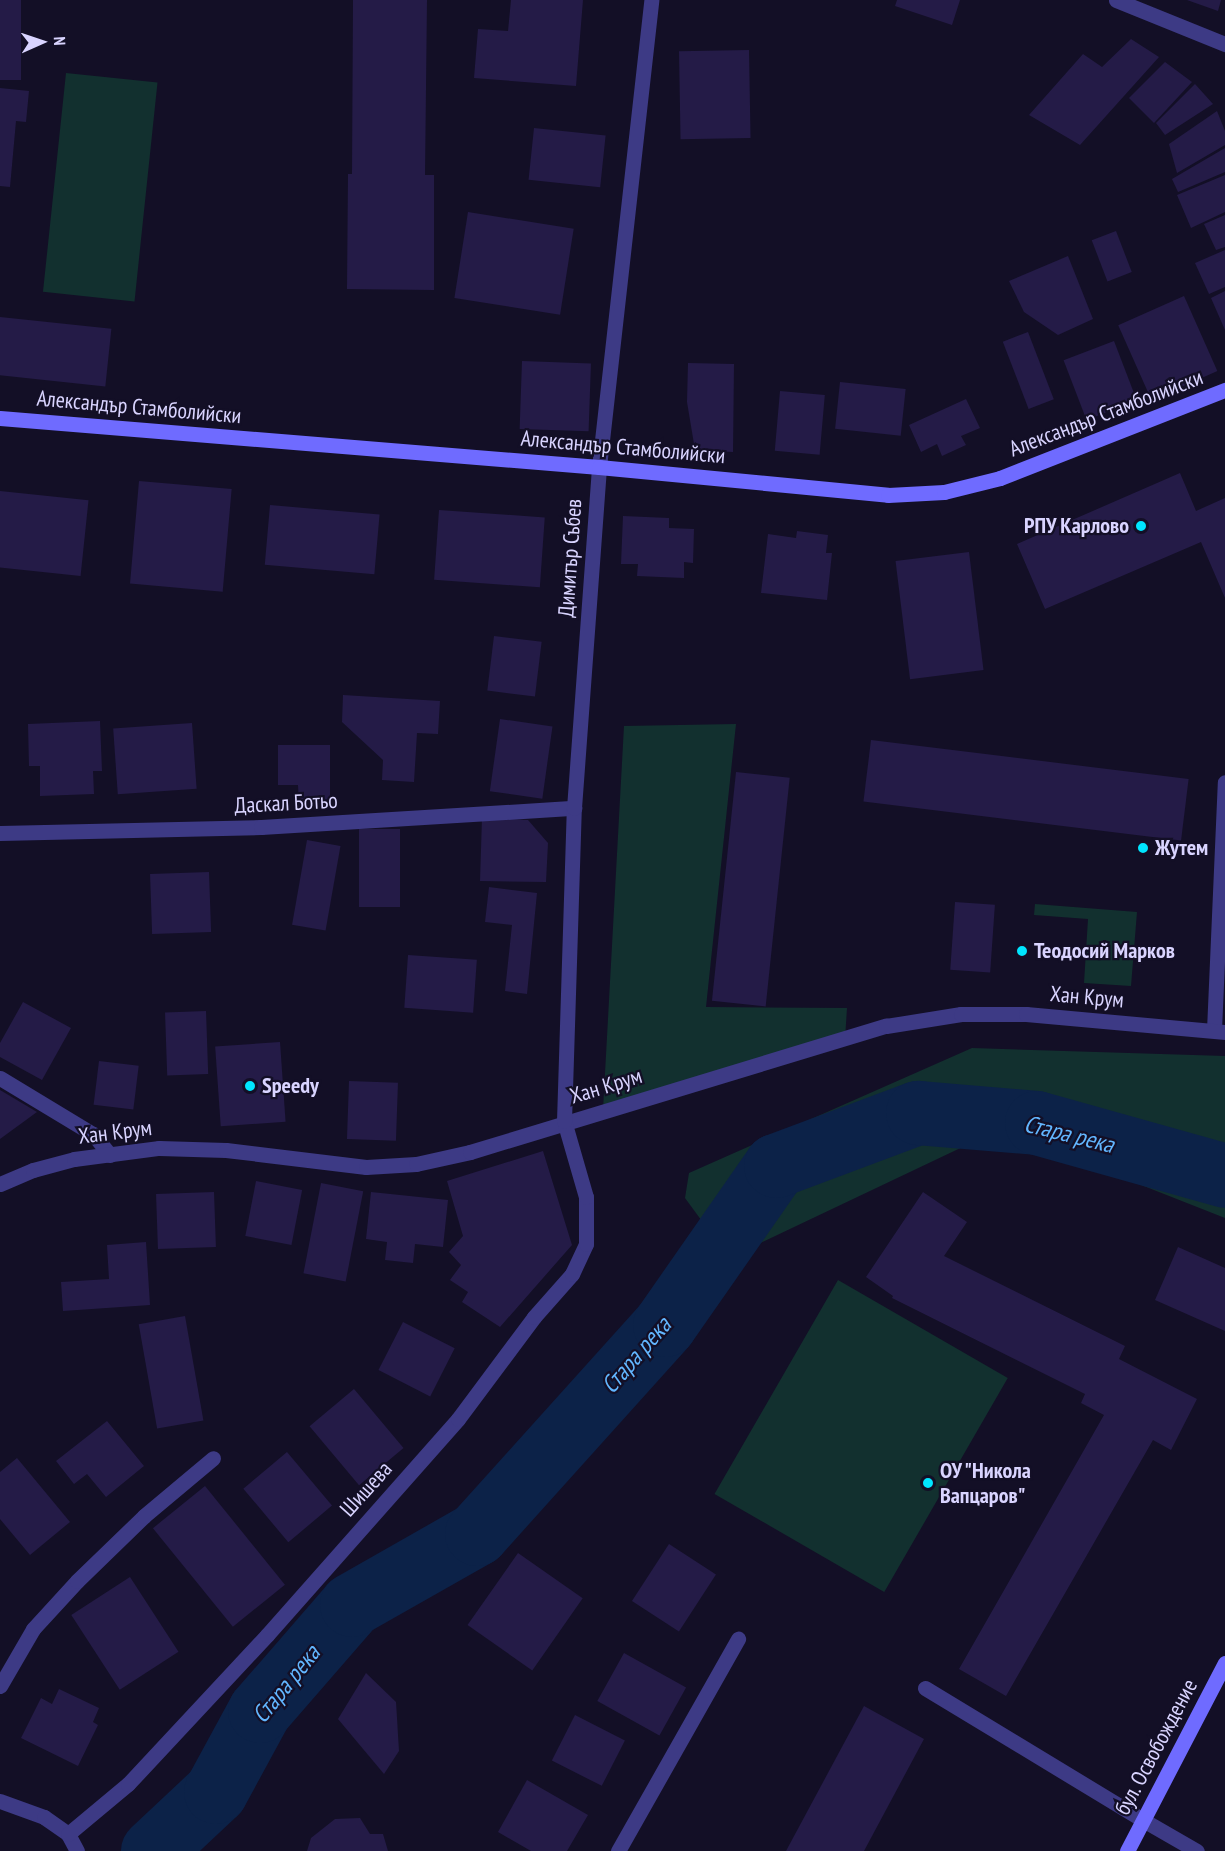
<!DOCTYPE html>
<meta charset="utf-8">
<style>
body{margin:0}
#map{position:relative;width:1225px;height:1851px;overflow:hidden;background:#130f26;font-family:"PT Sans Narrow",sans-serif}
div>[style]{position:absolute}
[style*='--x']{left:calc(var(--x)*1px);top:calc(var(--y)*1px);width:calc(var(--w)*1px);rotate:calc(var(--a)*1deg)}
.green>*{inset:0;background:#12302f;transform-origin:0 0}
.river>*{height:64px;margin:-32px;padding:0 32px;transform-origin:32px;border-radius:32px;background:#0c2248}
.building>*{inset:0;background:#241b47;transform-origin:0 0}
.lane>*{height:15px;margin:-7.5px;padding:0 7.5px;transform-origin:7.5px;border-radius:7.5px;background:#3d3a85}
.street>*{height:15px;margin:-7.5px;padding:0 7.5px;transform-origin:7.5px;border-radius:7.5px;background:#3d3a85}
.secondary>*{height:15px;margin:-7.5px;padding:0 7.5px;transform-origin:7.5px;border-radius:7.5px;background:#6f6bff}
.dots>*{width:16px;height:16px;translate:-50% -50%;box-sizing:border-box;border:3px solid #130f26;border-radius:50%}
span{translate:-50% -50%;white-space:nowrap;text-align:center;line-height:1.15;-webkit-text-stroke:4.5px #130f26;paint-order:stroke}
.street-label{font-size:22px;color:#d9d4ff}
.poi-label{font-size:22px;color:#d9d4ff;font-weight:700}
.right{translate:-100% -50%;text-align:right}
.left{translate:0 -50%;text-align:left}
.water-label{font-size:24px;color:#62b6ff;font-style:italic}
.north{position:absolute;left:12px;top:12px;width:60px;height:60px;-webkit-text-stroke:4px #130f26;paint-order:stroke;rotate:87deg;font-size:16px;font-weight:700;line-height:24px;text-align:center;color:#d9d4ff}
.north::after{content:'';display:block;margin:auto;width:21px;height:27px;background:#d9d4ff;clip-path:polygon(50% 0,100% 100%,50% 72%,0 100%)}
</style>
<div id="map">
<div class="green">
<i style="left:66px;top:73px;width:92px;height:220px;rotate:6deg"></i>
<i style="clip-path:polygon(736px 724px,706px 1007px,847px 1008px,845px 1039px,603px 1110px,624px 726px)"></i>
<i style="clip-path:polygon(1035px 904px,1137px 912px,1131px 986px,1084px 983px,1088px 919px,1034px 915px)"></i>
<i style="clip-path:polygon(972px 1048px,1225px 1056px,1225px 1218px,1032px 1142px,971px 1143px,729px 1258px,685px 1198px,689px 1173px)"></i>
<i style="left:838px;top:1280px;width:196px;height:247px;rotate:30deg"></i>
</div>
<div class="river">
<i style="--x:153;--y:1851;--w:86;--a:-43.1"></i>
<i style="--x:216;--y:1792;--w:92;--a:-61.5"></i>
<i style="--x:260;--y:1711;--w:140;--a:-49"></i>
<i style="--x:352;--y:1605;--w:144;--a:-29.6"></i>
<i style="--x:477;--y:1534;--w:281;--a:-48"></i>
<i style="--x:665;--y:1325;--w:194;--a:-55.1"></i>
<i style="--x:776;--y:1166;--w:152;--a:-20.5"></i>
<i style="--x:918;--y:1113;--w:119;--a:4.8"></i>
<i style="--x:1037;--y:1123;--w:195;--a:15.7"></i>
</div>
<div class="building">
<i style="left:0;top:0;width:21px;height:80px"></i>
<i style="clip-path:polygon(353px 0,427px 0,425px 175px,434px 175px,434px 290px,347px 289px,348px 174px,352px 174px)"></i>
<i style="clip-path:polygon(511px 0,583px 0,576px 86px,474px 78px,478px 29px,508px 31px)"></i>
<i style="clip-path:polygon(897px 0,960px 0,952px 25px,895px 6px)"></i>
<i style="clip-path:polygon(1187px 0,1221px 0,1218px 11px)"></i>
<i style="clip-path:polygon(1131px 39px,1159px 57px,1080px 145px,1029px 115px,1083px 54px,1102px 67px)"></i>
<i style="left:749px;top:50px;width:88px;height:70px;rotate:89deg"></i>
<i style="clip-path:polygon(1165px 62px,1192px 82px,1154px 123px,1129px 98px)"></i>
<i style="clip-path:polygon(1195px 84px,1213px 104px,1165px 135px,1156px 123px)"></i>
<i style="clip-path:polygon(0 88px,29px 91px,26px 122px,16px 121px,10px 187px,0 186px)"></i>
<i style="clip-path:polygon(1217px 111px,1225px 131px,1225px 145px,1177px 173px,1169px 144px)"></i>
<i style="left:534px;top:128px;width:72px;height:52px;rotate:6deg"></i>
<i style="clip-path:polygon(1225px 148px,1225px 172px,1178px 192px,1172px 179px)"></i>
<i style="clip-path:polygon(1225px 175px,1225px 212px,1191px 228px,1177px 195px)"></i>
<i style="left:468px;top:212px;width:107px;height:87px;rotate:9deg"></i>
<i style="clip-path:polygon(1225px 215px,1225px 247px,1216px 250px,1204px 224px)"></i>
<i style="left:1116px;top:231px;width:44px;height:26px;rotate:69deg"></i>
<i style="clip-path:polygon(1225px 250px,1225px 287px,1209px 294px,1195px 263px)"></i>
<i style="clip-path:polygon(1068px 256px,1093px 319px,1058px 335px,1024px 312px,1009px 281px)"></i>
<i style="clip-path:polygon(1225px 291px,1225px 330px,1211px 298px)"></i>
<i style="left:1184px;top:296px;width:82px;height:72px;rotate:66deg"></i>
<i style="left:0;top:317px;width:112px;height:58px;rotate:6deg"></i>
<i style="left:1028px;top:332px;width:72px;height:27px;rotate:69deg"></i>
<i style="left:1114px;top:341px;width:64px;height:54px;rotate:69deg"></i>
<i style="left:522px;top:361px;width:69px;height:68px;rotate:2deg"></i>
<i style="clip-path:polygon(688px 363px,734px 364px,733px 452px,695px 450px,687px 402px)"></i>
<i style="left:840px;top:382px;width:66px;height:47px;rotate:6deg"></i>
<i style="left:780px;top:391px;width:45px;height:60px;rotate:5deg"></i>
<i style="clip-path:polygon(966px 399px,980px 428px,961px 436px,966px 445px,942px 456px,937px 444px,921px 452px,909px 425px)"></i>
<i style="clip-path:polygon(1180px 473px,1196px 511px,1225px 498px,1225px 598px,1201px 542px,1045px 609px,1017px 544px)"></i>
<i style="left:139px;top:481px;width:93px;height:103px;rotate:5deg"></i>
<i style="left:0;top:491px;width:89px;height:76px;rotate:6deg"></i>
<i style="left:270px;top:505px;width:110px;height:60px;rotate:5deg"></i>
<i style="left:439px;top:510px;width:106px;height:70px;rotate:4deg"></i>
<i style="clip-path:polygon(623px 516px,669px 518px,669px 528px,694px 529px,693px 563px,684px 562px,684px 578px,637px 576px,638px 564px,621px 564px)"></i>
<i style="clip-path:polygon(797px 531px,828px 535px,826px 553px,832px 553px,827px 600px,761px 593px,768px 534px,796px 538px)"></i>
<i style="left:969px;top:552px;width:119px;height:74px;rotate:83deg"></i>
<i style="left:494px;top:636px;width:48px;height:55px;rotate:7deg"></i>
<i style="clip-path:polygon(343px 695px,440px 701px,438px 734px,417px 733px,414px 782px,382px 780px,383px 760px,342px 722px)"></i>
<i style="left:500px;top:719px;width:53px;height:73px;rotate:8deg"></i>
<i style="clip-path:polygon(100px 721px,102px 771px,93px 771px,94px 794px,40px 796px,40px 766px,29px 766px,28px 724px)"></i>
<i style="left:192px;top:723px;width:66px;height:79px;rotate:86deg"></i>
<i style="left:871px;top:740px;width:320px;height:62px;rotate:7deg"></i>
<i style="clip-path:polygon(278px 745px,330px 745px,330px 805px,299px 805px,298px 785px,278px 785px)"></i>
<i style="left:736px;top:772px;width:54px;height:230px;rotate:6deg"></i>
<i style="clip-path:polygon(482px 818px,528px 820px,548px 843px,546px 882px,480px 881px)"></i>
<i style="left:359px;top:829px;width:41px;height:78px"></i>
<i style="left:307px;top:840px;width:34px;height:86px;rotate:10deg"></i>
<i style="left:209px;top:872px;width:60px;height:59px;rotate:88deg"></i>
<i style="clip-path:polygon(489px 887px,537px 893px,527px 994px,505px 991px,512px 925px,485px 922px)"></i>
<i style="left:955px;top:902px;width:40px;height:68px;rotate:4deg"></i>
<i style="left:408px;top:955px;width:69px;height:53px;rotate:4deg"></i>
<i style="clip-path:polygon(23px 1002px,71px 1028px,42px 1080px,0 1057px,0 1043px)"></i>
<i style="left:206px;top:1011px;width:63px;height:41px;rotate:88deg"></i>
<i style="left:280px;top:1042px;width:80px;height:65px;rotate:86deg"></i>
<i style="left:99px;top:1061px;width:40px;height:44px;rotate:7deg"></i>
<i style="left:349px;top:1081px;width:49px;height:58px;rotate:2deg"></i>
<i style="clip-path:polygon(0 1090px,37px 1112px,0 1139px)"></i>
<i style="clip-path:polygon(543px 1151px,572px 1245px,500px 1327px,462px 1302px,468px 1292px,450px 1280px,461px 1265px,449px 1252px,463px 1236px,447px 1181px)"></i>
<i style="left:256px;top:1181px;width:47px;height:56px;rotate:11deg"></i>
<i style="left:321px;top:1183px;width:43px;height:92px;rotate:11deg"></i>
<i style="left:214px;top:1192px;width:55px;height:58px;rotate:88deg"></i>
<i style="clip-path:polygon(371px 1192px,448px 1200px,443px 1247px,415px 1244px,413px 1263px,385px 1260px,387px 1242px,366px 1239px)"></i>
<i style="clip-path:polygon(923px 1192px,967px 1222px,944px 1256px,1125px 1346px,1119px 1359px,1197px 1399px,1171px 1450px,1153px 1440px,1006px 1696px,959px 1669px,1104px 1415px,1081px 1403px,1085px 1394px,892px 1298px,893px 1296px,866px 1277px)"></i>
<i style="clip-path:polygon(146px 1242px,150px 1305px,63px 1311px,61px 1282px,109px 1279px,107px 1245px)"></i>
<i style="clip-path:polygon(1178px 1247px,1225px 1268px,1225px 1331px,1155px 1300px)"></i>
<i style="left:185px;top:1316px;width:106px;height:47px;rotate:80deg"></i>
<i style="left:403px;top:1322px;width:58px;height:54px;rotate:27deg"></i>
<i style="left:354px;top:1389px;width:77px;height:58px;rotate:50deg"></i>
<i style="clip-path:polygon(107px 1421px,144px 1466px,106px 1497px,87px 1474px,74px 1484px,56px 1461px)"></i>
<i style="left:287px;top:1452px;width:70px;height:57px;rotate:50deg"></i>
<i style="clip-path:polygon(17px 1458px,70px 1522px,30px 1555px,0 1519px,0 1472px)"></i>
<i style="left:205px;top:1486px;width:127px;height:67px;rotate:51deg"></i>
<i style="left:669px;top:1544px;width:56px;height:68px;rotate:33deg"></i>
<i style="left:518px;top:1553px;width:79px;height:88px;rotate:35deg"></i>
<i style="left:130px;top:1577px;width:89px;height:70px;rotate:57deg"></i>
<i style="left:624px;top:1653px;width:71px;height:55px;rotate:29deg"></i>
<i style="clip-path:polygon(366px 1673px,396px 1702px,399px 1751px,384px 1774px,338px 1719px)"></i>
<i style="clip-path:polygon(59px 1689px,99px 1708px,93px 1722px,98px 1725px,78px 1766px,21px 1738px,41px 1698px,52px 1704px)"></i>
<i style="clip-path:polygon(864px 1706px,924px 1739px,864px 1851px,786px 1851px)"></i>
<i style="left:575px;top:1715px;width:56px;height:51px;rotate:27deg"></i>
<i style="clip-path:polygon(527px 1780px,588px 1815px,567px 1851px,531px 1851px,498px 1832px)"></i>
<i style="clip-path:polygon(360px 1818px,370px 1834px,383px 1834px,388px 1851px,307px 1851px,311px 1838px,335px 1819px)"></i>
</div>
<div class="lane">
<i style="--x:1214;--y:1030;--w:248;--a:-87.5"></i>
<i style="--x:925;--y:1688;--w:255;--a:31.2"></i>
</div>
<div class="street">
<i style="--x:1116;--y:0;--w:118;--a:22"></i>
<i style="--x:0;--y:833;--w:261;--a:-1.3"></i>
<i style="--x:261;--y:827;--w:314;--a:-3.5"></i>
<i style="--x:0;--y:1078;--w:109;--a:31.1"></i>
<i style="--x:93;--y:1134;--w:27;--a:51"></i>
<i style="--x:0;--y:1184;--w:36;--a:-23"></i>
<i style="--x:33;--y:1170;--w:42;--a:-15"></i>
<i style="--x:74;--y:1159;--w:86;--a:-7.4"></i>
<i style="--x:159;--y:1148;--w:67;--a:1.7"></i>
<i style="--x:226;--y:1150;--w:141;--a:6.9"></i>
<i style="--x:366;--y:1167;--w:50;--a:-3.4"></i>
<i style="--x:416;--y:1164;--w:55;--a:-12.5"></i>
<i style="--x:470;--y:1152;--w:435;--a:-16.9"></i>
<i style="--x:886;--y:1026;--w:76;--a:-9.1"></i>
<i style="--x:961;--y:1014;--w:65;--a:0"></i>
<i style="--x:1026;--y:1014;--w:200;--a:5.2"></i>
<i style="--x:0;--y:1686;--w:66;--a:-59.9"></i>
<i style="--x:33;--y:1629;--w:65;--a:-47.5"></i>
<i style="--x:77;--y:1581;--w:93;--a:-44.1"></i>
<i style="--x:144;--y:1516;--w:90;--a:-40"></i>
<i style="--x:0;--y:1801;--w:47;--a:20"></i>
<i style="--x:44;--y:1817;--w:29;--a:35"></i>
<i style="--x:68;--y:1834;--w:19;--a:62"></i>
<i style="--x:1143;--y:1820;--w:62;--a:29.9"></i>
<i style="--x:68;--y:1834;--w:78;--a:-39.8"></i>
<i style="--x:128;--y:1784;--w:204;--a:-47"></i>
<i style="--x:267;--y:1635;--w:288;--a:-48.5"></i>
<i style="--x:458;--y:1419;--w:127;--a:-53.3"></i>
<i style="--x:534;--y:1317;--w:57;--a:-48.5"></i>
<i style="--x:572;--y:1274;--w:33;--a:-65"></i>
<i style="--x:586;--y:1244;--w:47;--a:-90"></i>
<i style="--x:586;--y:1197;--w:79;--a:-106.1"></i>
<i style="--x:564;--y:1121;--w:313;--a:-88.2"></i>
<i style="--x:574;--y:808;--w:342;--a:-85.8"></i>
<i style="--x:599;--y:467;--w:470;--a:-83.6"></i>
<i style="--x:618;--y:1851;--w:244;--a:-60.5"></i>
</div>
<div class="secondary">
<i style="--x:0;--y:418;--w:601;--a:4.68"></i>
<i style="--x:599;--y:467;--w:290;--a:5.5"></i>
<i style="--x:888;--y:495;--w:56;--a:-3.1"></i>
<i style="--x:944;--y:492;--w:58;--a:-14"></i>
<i style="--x:1000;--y:478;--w:242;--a:-21.4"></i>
<i style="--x:1127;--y:1851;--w:212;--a:-62.5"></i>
</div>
<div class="dots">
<i style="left:1141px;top:526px;background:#00e5ff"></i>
<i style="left:1143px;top:848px;background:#00e5ff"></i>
<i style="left:1022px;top:951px;background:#00e5ff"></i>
<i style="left:250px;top:1086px;background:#00e5ff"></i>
<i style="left:928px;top:1483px;background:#00e5ff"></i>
</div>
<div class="street-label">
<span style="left:139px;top:407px;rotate:5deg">Александър Стамболийски</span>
<span style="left:1106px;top:413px;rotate:-21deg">Александър Стамболийски</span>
<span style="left:623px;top:447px;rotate:5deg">Александър Стамболийски</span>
<span style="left:570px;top:558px;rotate:-86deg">Димитър Събев</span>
<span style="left:286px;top:803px;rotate:-3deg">Даскал Ботьо</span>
<span style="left:1087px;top:997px;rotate:5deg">Хан Крум</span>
<span style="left:606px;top:1086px;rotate:-17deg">Хан Крум</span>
<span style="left:115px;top:1132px;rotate:-7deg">Хан Крум</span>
<span style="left:366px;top:1489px;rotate:-48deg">Шишева</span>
<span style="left:1156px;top:1747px;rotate:-62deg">бул. Освобождение</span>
</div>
<div class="poi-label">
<span class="right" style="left:1129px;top:526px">РПУ Карлово</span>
<span class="left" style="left:1155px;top:848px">Жутем</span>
<span class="left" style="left:1034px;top:951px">Теодосий Марков</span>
<span class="left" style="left:262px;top:1086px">Speedy</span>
<span class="left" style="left:940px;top:1483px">ОУ "Никола<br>Вапцаров"</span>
</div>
<div class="water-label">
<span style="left:1069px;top:1134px;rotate:14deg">Стара река</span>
<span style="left:636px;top:1355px;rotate:-49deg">Стара река</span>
<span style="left:286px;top:1684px;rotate:-51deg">Стара река</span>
</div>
<div class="north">N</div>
</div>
